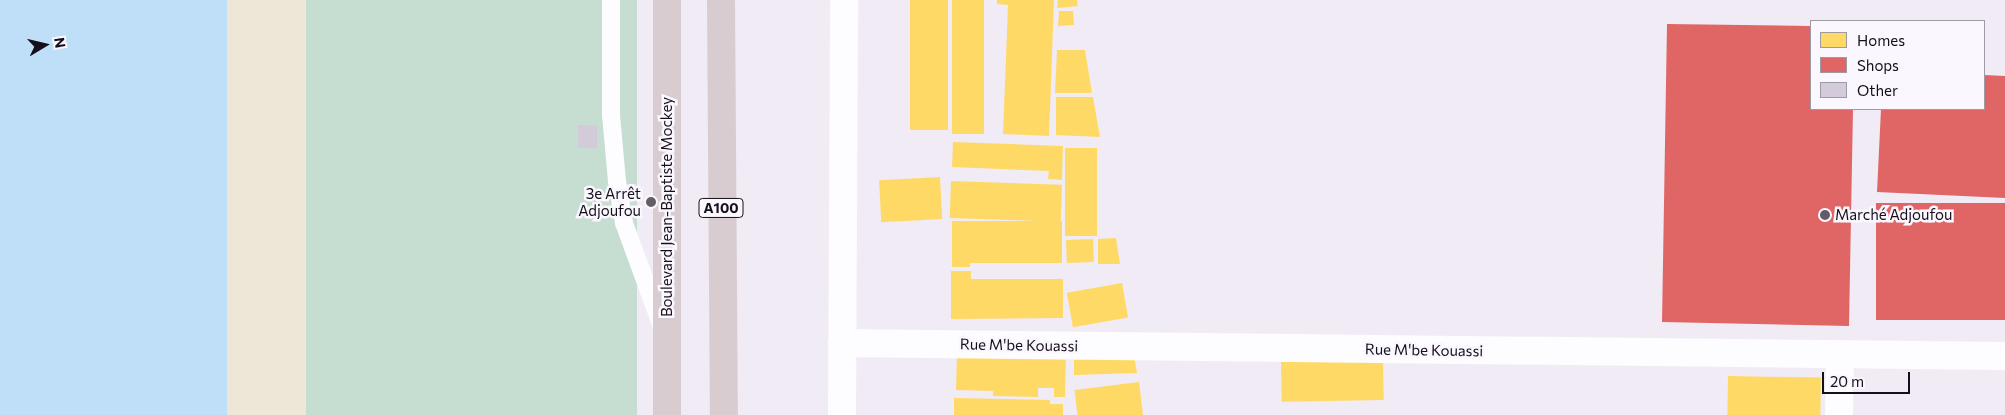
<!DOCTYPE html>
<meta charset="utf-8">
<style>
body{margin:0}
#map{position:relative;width:2005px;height:415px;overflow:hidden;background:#f1ebf6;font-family:Commissioner,sans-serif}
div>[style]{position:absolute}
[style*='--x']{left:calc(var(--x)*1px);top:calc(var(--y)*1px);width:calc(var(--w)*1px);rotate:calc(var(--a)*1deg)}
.green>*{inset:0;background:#c6ddd1;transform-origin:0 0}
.sand>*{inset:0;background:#eee6d7;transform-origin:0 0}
.water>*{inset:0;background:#bfdef7;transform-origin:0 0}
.homes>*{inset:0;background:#ffd966;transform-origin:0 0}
.shops>*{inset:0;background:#e06666;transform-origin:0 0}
.building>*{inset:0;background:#d3cbda;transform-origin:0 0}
.service>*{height:18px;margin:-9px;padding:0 9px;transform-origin:9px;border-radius:9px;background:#fdfcfe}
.minor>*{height:28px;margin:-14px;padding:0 14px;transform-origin:14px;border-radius:14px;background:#fdfcfe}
.tertiary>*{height:28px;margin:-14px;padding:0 14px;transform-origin:14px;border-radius:14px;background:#fdfcfe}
.trunk>*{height:28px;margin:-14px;padding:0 14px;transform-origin:14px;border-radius:14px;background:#d8ccd0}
.dots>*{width:14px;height:14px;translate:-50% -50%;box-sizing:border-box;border:2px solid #faf7fe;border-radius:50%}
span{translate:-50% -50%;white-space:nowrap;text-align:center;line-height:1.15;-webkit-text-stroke:5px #faf7fe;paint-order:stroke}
.shield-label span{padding:1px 4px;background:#faf7fe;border:1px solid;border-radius:4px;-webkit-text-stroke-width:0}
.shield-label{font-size:14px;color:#150f1b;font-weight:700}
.poi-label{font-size:15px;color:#150f1b}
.right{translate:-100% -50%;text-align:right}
.left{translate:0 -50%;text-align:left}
.street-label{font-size:15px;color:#150f1b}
.legend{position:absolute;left:1810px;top:20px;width:175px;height:90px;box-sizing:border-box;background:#faf7fe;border:1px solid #9e9aa3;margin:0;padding:6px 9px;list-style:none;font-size:15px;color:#150f1b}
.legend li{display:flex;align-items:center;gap:10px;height:25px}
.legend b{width:25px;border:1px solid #9e9aa3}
.north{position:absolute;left:20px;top:20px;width:50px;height:50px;-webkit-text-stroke:4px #faf7fe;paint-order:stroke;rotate:81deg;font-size:14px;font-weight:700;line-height:20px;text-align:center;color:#150f1b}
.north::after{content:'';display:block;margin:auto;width:18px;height:22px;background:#150f1b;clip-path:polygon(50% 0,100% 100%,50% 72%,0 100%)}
.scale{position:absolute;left:1822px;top:372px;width:88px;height:22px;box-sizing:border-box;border:2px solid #150f1b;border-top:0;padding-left:6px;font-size:15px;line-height:18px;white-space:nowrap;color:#150f1b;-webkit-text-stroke:4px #faf7fe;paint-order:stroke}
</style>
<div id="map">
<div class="green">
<i style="left:306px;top:0;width:331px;height:415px"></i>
</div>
<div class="sand">
<i style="left:227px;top:0;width:79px;height:415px"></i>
</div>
<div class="water">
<i style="left:0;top:0;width:227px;height:415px"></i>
</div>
<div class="homes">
<i style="left:910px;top:0;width:38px;height:130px"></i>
<i style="left:952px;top:0;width:32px;height:134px"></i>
<i style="clip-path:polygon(997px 0,1054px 0,1049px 136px,1003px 134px,1008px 5px,997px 4px)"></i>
<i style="clip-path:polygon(1058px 0,1077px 0,1078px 6px,1057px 8px)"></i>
<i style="clip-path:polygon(1059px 11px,1073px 11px,1074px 25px,1058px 26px)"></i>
<i style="clip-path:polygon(1057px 50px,1085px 50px,1092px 93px,1055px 93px)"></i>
<i style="clip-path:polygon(1056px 97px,1093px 97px,1100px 137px,1056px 135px)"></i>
<i style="clip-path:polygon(953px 142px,1063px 146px,1062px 180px,1048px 179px,1049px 171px,952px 167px)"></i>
<i style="left:1065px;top:148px;width:32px;height:88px"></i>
<i style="left:940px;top:177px;width:42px;height:61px;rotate:87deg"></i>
<i style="left:951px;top:181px;width:111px;height:37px;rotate:2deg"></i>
<i style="clip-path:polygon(952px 221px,1062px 221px,1062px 263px,970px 263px,970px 267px,952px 267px)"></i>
<i style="clip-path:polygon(1116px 238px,1120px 264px,1098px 264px,1098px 239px)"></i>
<i style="left:1093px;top:239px;width:23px;height:27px;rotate:88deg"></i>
<i style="clip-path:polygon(951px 271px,971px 271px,971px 279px,1063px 279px,1063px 318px,951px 319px)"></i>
<i style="left:1122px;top:283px;width:35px;height:56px;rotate:80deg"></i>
<i style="clip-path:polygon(957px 353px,1066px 355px,1065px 397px,1054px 397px,1054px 388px,1038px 388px,1038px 397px,993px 396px,993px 391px,956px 390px)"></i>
<i style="clip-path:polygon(1074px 355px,1134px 355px,1137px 373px,1074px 375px)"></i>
<i style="left:1383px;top:360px;width:40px;height:102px;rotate:89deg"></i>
<i style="left:1728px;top:376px;width:93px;height:39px;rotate:1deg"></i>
<i style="left:1139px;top:382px;width:33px;height:65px;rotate:83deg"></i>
<i style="clip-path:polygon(954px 398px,1050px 400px,1050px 404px,1063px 404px,1063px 415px,954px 415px)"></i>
</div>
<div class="shops">
<i style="clip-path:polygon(1667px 24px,1811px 26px,1811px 109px,1853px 109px,1849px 326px,1662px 322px)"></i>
<i style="clip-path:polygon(1984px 75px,2005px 76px,2005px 198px,1877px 192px,1881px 109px,1984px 109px)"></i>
<i style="left:2005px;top:203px;width:117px;height:129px;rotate:90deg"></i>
</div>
<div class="building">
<i style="left:578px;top:125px;width:19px;height:23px"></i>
</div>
<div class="service">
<i style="--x:611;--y:0;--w:115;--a:90"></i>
<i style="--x:611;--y:115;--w:66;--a:84.8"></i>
<i style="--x:617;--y:181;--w:43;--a:80.5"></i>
<i style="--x:624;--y:223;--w:108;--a:69.9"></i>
</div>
<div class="minor">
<i style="--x:842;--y:343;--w:1163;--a:0.64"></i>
<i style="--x:1839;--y:415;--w:60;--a:-89"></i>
</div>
<div class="tertiary">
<i style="--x:842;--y:415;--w:415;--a:-89.7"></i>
</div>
<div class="trunk">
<i style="--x:667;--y:0;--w:415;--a:90"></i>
<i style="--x:721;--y:0;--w:415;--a:89.6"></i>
</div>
<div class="dots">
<i style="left:651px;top:202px;background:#625c68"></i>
<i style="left:1825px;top:215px;background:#625c68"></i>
</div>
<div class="shield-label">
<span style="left:721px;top:208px">A100</span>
</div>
<div class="poi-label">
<span class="right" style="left:641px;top:202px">3e Arrêt<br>Adjoufou</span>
<span class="left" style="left:1835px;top:215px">Marché Adjoufou</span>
</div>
<div class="street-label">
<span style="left:667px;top:207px;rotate:-90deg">Boulevard Jean-Baptiste Mockey</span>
<span style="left:1019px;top:345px;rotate:1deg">Rue M'be Kouassi</span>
<span style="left:1424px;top:350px;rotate:1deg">Rue M'be Kouassi</span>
</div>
<ul class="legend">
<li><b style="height:14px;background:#ffd966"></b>Homes</li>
<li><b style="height:14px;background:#e06666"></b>Shops</li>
<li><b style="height:14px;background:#d3cbda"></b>Other</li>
</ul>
<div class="north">N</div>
<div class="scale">20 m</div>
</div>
